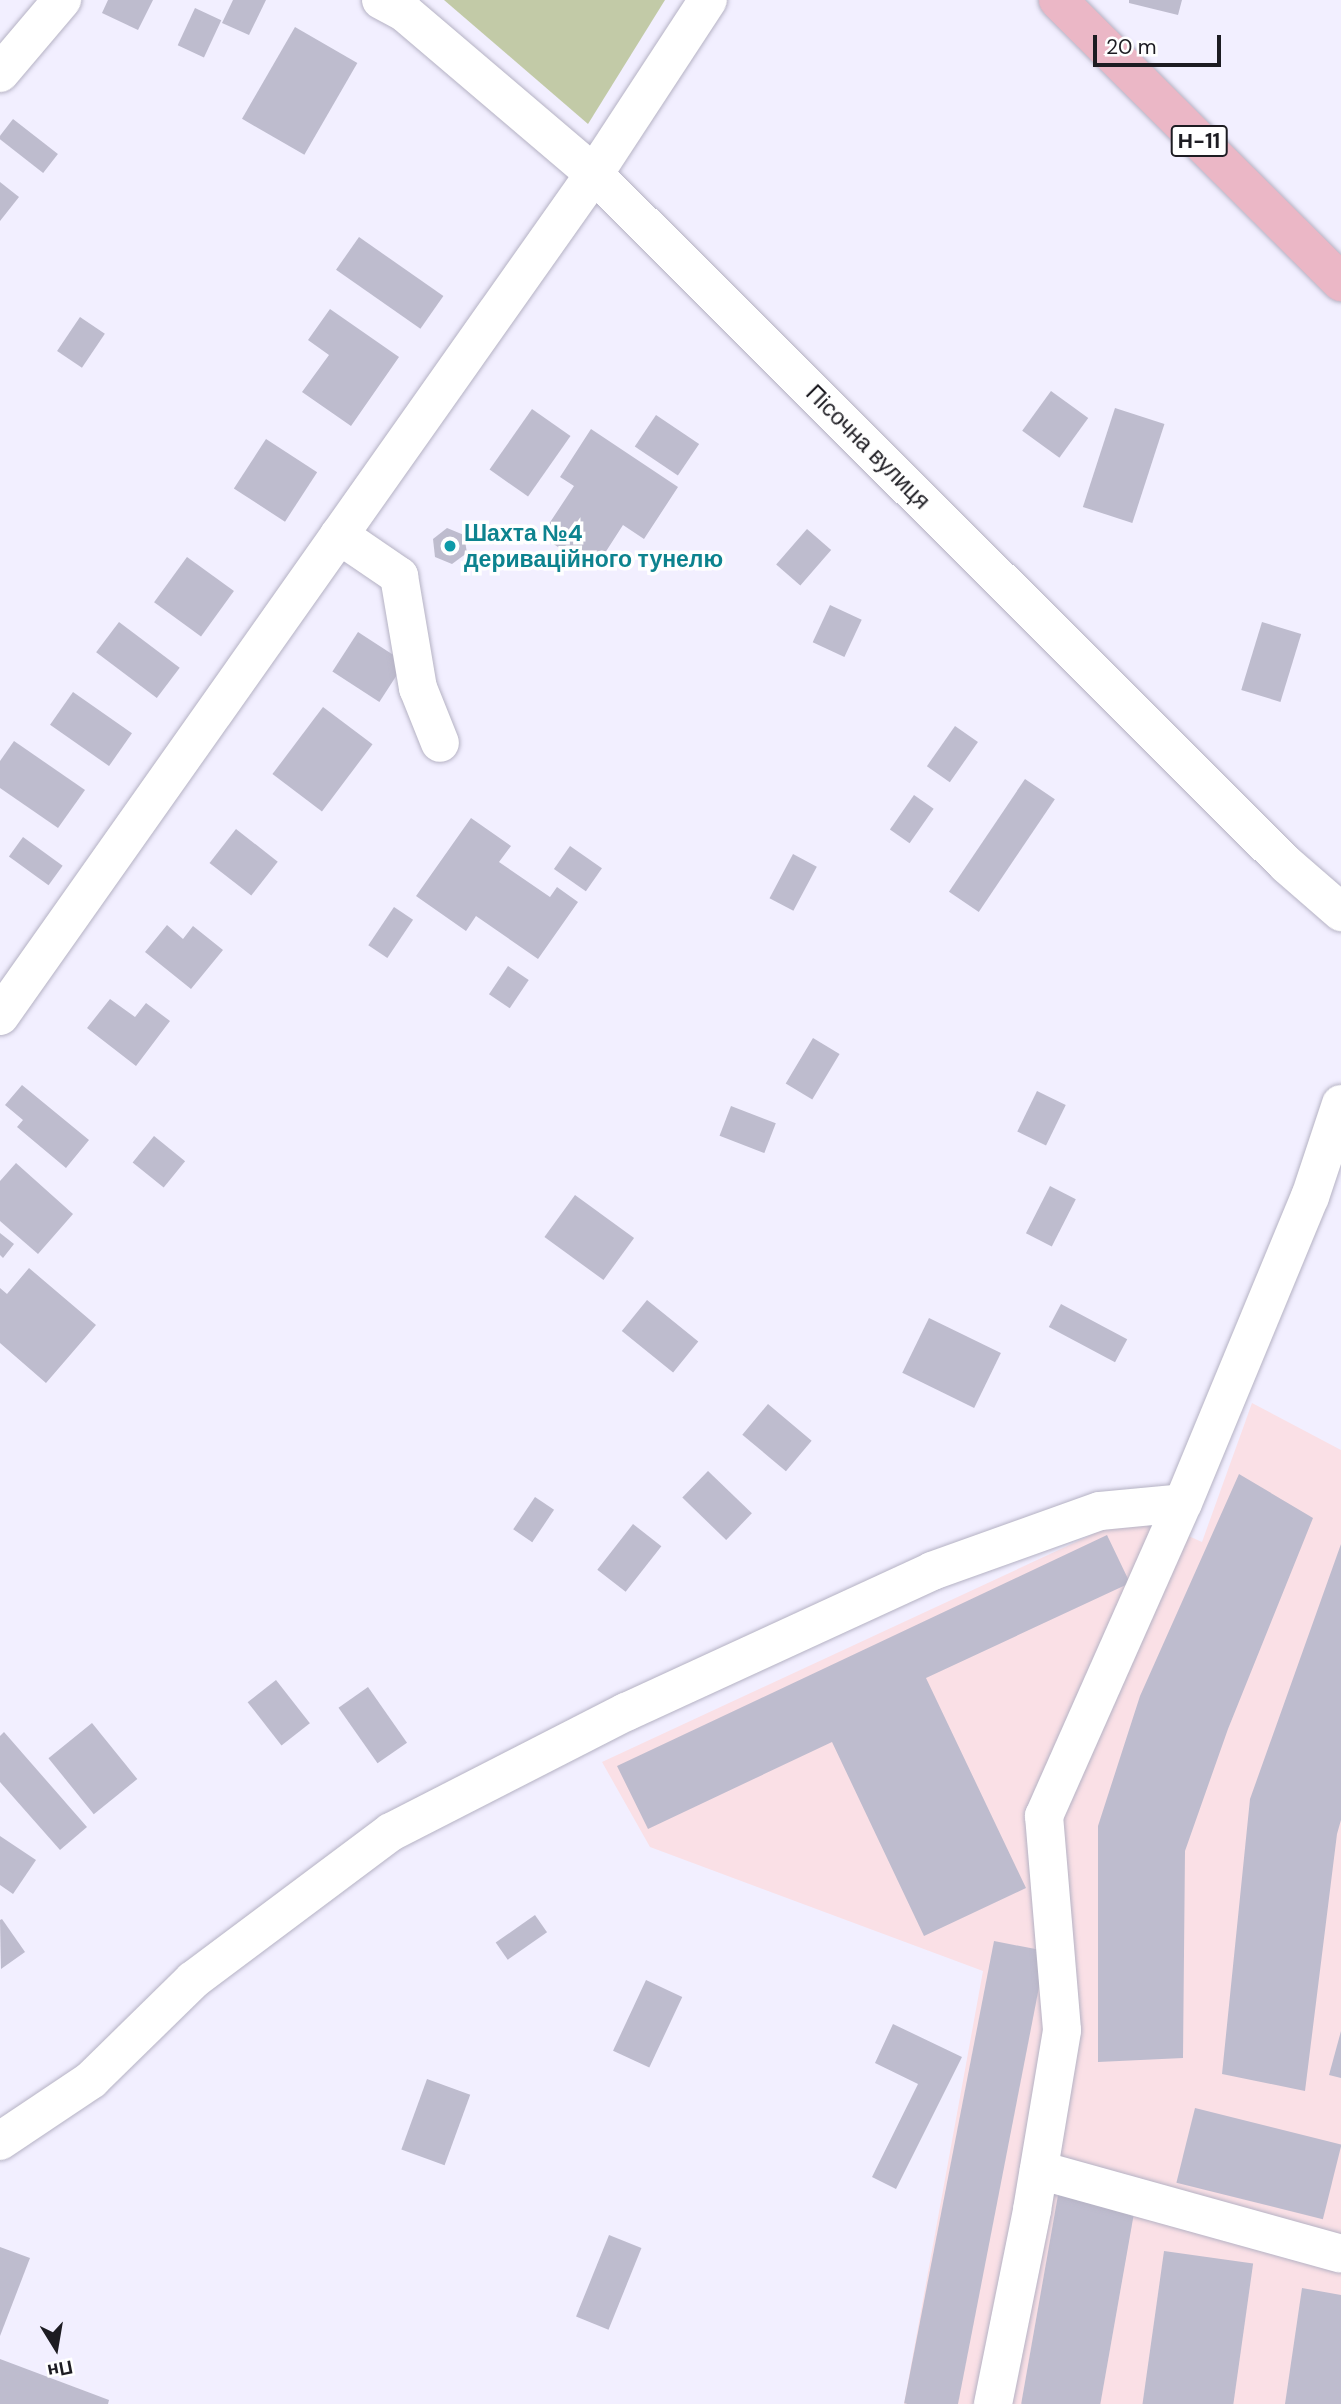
<!DOCTYPE html>
<meta charset="utf-8">
<style>
body{margin:0}
#map{position:relative;width:1341px;height:2404px;overflow:hidden;background:#f2efff;font-family:"DM Sans",sans-serif}
div>[style]{position:absolute}
[style*='--x']{left:calc(var(--x)*1px);top:calc(var(--y)*1px);width:calc(var(--w)*1px);rotate:calc(var(--a)*1deg)}
.industrial>*{inset:0;background:#fae0e6}
.green>*{inset:0;background:#c2caa7}
.building>*{inset:0;background:#bebcce;transform-origin:0 0}
.roads{filter:drop-shadow(0 0 2px #b5b2c4) drop-shadow(0 0 2px #b5b2c4)}
.minor>*{height:38px;margin:-19px;padding:0 19px;transform-origin:19px;border-radius:19px;background:#fff}
.major>*{height:38px;margin:-19px;padding:0 19px;transform-origin:19px;border-radius:19px;background:#ebb7c6}
.dots>*{width:19px;height:19px;translate:-50% -50%;box-sizing:border-box;border:4px solid #fff;border-radius:50%}
span{translate:-50% -50%;white-space:nowrap;text-align:center;line-height:1.15;-webkit-text-stroke:7px #fff;paint-order:stroke}
.shield-label span{padding:2px 5px;background:#fff;border:2px solid;border-radius:5px;-webkit-text-stroke-width:0}
.shield-label{font-size:21px;color:#1d1c22;font-weight:700}
.street-label{font-size:23px;color:#1d1c22}
.culture-label{font-size:23px;color:#0d838f;font-weight:700}
.left{translate:0 -50%;text-align:left}
.north{position:absolute;left:21px;top:2313px;width:70px;height:70px;-webkit-text-stroke:5px #fff;paint-order:stroke;rotate:169deg;font-size:19px;font-weight:700;line-height:28px;text-align:center;color:#1d1c22}
.north::after{content:'';display:block;margin:auto;width:24px;height:32px;background:#1d1c22;clip-path:polygon(50% 0,100% 100%,50% 72%,0 100%)}
.scale{position:absolute;left:1093px;top:35px;width:128px;height:32px;box-sizing:border-box;border:4px solid #1d1c22;border-top:0;padding-left:9px;font-size:21px;line-height:24px;white-space:nowrap;color:#1d1c22;-webkit-text-stroke:5px #fff;paint-order:stroke}
</style>
<div id="map">
<div class="industrial">
<i style="clip-path:polygon(1252px 1403px,1341px 1450px,1341px 2404px,904px 2404px,983px 1971px,650px 1847px,602px 1762px,1104px 1529px,1155px 1521px,1202px 1542px)"></i>
</div>
<div class="green">
<i style="clip-path:polygon(444px 0,665px 0,588px 124px)"></i>
</div>
<div class="building">
<i style="clip-path:polygon(108px 0,153px 0,138px 30px,102px 13px)"></i>
<i style="clip-path:polygon(233px 0,266px 0,249px 35px,222px 23px)"></i>
<i style="clip-path:polygon(1129px 0,1182px 0,1178px 15px,1129px 3px)"></i>
<i style="left:195px;top:8px;width:29px;height:41px;rotate:25deg"></i>
<i style="left:295px;top:27px;width:72px;height:106px;rotate:30deg"></i>
<i style="left:13px;top:119px;width:57px;height:24px;rotate:38deg"></i>
<i style="clip-path:polygon(0 182px,19px 197px,0 221px)"></i>
<i style="left:359px;top:237px;width:103px;height:40px;rotate:35deg"></i>
<i style="clip-path:polygon(330px 309px,399px 357px,351px 426px,302px 392px,329px 355px,308px 340px)"></i>
<i style="left:80px;top:317px;width:30px;height:41px;rotate:34deg"></i>
<i style="left:1051px;top:391px;width:46px;height:49px;rotate:36deg"></i>
<i style="left:1115px;top:408px;width:52px;height:104px;rotate:18deg"></i>
<i style="left:532px;top:409px;width:47px;height:74px;rotate:35deg"></i>
<i style="left:656px;top:415px;width:52px;height:38px;rotate:34deg"></i>
<i style="clip-path:polygon(591px 429px,678px 487px,644px 539px,623px 525px,594px 570px,541px 536px,574px 486px,560px 477px)"></i>
<i style="left:266px;top:439px;width:61px;height:59px;rotate:33deg"></i>
<i style="clip-path:polygon(447px 528px,464px 535px,467px 553px,452px 564px,435px 557px,433px 539px)"></i>
<i style="left:807px;top:529px;width:32px;height:47px;rotate:41deg"></i>
<i style="left:187px;top:557px;width:58px;height:56px;rotate:36deg"></i>
<i style="left:830px;top:605px;width:35px;height:41px;rotate:25deg"></i>
<i style="left:119px;top:622px;width:76px;height:38px;rotate:37deg"></i>
<i style="left:1262px;top:622px;width:41px;height:71px;rotate:17deg"></i>
<i style="left:358px;top:632px;width:56px;height:47px;rotate:33deg"></i>
<i style="left:73px;top:692px;width:72px;height:40px;rotate:35deg"></i>
<i style="left:323px;top:707px;width:62px;height:84px;rotate:37deg"></i>
<i style="left:955px;top:726px;width:28px;height:49px;rotate:35deg"></i>
<i style="clip-path:polygon(14px 741px,85px 790px,58px 828px,0 788px,0 761px)"></i>
<i style="left:1025px;top:779px;width:36px;height:136px;rotate:34deg"></i>
<i style="left:914px;top:795px;width:24px;height:42px;rotate:35deg"></i>
<i style="clip-path:polygon(471px 818px,511px 846px,499px 862px,550px 897px,557px 887px,578px 902px,538px 959px,476px 916px,466px 931px,416px 896px)"></i>
<i style="left:236px;top:829px;width:53px;height:43px;rotate:38deg"></i>
<i style="left:23px;top:837px;width:49px;height:24px;rotate:36deg"></i>
<i style="left:570px;top:846px;width:39px;height:28px;rotate:35deg"></i>
<i style="left:793px;top:854px;width:27px;height:50px;rotate:28deg"></i>
<i style="left:394px;top:907px;width:23px;height:46px;rotate:34deg"></i>
<i style="clip-path:polygon(167px 925px,183px 939px,193px 926px,223px 950px,191px 989px,145px 952px)"></i>
<i style="left:508px;top:966px;width:25px;height:34px;rotate:34deg"></i>
<i style="clip-path:polygon(110px 999px,135px 1017px,146px 1003px,170px 1021px,136px 1066px,87px 1028px)"></i>
<i style="left:813px;top:1038px;width:31px;height:53px;rotate:31deg"></i>
<i style="clip-path:polygon(22px 1085px,89px 1140px,66px 1168px,17px 1127px,23px 1120px,5px 1105px)"></i>
<i style="left:1037px;top:1091px;width:32px;height:45px;rotate:26deg"></i>
<i style="left:731px;top:1106px;width:48px;height:32px;rotate:21deg"></i>
<i style="left:154px;top:1136px;width:40px;height:34px;rotate:39deg"></i>
<i style="clip-path:polygon(16px 1163px,73px 1214px,38px 1254px,0 1221px,0 1181px)"></i>
<i style="left:1050px;top:1186px;width:29px;height:53px;rotate:27deg"></i>
<i style="left:575px;top:1195px;width:73px;height:52px;rotate:36deg"></i>
<i style="clip-path:polygon(0 1233px,14px 1244px,3px 1258px,0 1255px)"></i>
<i style="clip-path:polygon(29px 1268px,96px 1325px,46px 1383px,0 1343px,0 1288px,7px 1294px)"></i>
<i style="left:647px;top:1300px;width:66px;height:40px;rotate:39deg"></i>
<i style="left:1061px;top:1304px;width:75px;height:26px;rotate:28deg"></i>
<i style="left:929px;top:1318px;width:80px;height:61px;rotate:26deg"></i>
<i style="left:768px;top:1404px;width:57px;height:40px;rotate:40deg"></i>
<i style="left:708px;top:1471px;width:61px;height:37px;rotate:44deg"></i>
<i style="clip-path:polygon(1239px 1474px,1313px 1518px,1228px 1729px,1185px 1851px,1183px 2058px,1098px 2062px,1098px 1826px,1140px 1696px)"></i>
<i style="left:535px;top:1497px;width:23px;height:39px;rotate:34deg"></i>
<i style="left:633px;top:1524px;width:36px;height:58px;rotate:38deg"></i>
<i style="clip-path:polygon(1107px 1535px,1130px 1583px,926px 1678px,1026px 1888px,924px 1936px,832px 1742px,648px 1829px,617px 1766px)"></i>
<i style="clip-path:polygon(1341px 1544px,1341px 1820px,1337px 1834px,1305px 2091px,1222px 2074px,1250px 1799px)"></i>
<i style="left:276px;top:1680px;width:55px;height:36px;rotate:52deg"></i>
<i style="left:368px;top:1687px;width:68px;height:36px;rotate:55deg"></i>
<i style="left:92px;top:1723px;width:72px;height:56px;rotate:51deg"></i>
<i style="clip-path:polygon(4px 1732px,87px 1827px,60px 1850px,0 1782px,0 1736px)"></i>
<i style="clip-path:polygon(0 1836px,36px 1860px,13px 1894px,0 1885px)"></i>
<i style="left:535px;top:1915px;width:21px;height:48px;rotate:55deg"></i>
<i style="clip-path:polygon(2px 1919px,25px 1952px,1px 1969px,0 1920px)"></i>
<i style="left:994px;top:1941px;width:53px;height:471px;rotate:11deg"></i>
<i style="left:646px;top:1980px;width:40px;height:78px;rotate:25deg"></i>
<i style="clip-path:polygon(893px 2024px,962px 2057px,896px 2189px,872px 2177px,918px 2084px,875px 2063px)"></i>
<i style="clip-path:polygon(1341px 2031px,1341px 2078px,1329px 2075px)"></i>
<i style="left:427px;top:2079px;width:46px;height:75px;rotate:20deg"></i>
<i style="left:1195px;top:2108px;width:151px;height:77px;rotate:14deg"></i>
<i style="left:1058px;top:2195px;width:78px;height:212px;rotate:10deg"></i>
<i style="left:609px;top:2235px;width:35px;height:88px;rotate:22deg"></i>
<i style="clip-path:polygon(0 2247px,30px 2258px,0 2336px)"></i>
<i style="left:1164px;top:2251px;width:90px;height:155px;rotate:8deg"></i>
<i style="clip-path:polygon(1302px 2288px,1341px 2295px,1341px 2404px,1285px 2404px)"></i>
<i style="clip-path:polygon(0 2359px,109px 2400px,108px 2404px,0 2404px)"></i>
</div>
<div class="roads">
<div class="minor">
<i style="--x:381;--y:0;--w:27;--a:28"></i>
<i style="--x:405;--y:13;--w:248;--a:40.4"></i>
<i style="--x:594;--y:174;--w:979;--a:44.92"></i>
<i style="--x:1287;--y:865;--w:72;--a:41"></i>
<i style="--x:0;--y:73;--w:96;--a:-49.7"></i>
<i style="--x:339;--y:535;--w:73;--a:34.3"></i>
<i style="--x:399;--y:576;--w:114;--a:80.4"></i>
<i style="--x:418;--y:688;--w:59;--a:68.2"></i>
<i style="--x:0;--y:1016;--w:1030;--a:-54.8"></i>
<i style="--x:594;--y:174;--w:208;--a:-56.8"></i>
<i style="--x:0;--y:2141;--w:110;--a:-33.8"></i>
<i style="--x:91;--y:2080;--w:143;--a:-44.4"></i>
<i style="--x:193;--y:1980;--w:247;--a:-36.8"></i>
<i style="--x:391;--y:1832;--w:264;--a:-27.1"></i>
<i style="--x:626;--y:1712;--w:337;--a:-24.7"></i>
<i style="--x:932;--y:1571;--w:178;--a:-19.7"></i>
<i style="--x:1100;--y:1511;--w:83;--a:-5.5"></i>
<i style="--x:1183;--y:1503;--w:331;--a:-67.5"></i>
<i style="--x:1310;--y:1197;--w:98;--a:-71.6"></i>
<i style="--x:1039;--y:2170;--w:313;--a:15.5"></i>
<i style="--x:993;--y:2404;--w:198;--a:-78.6"></i>
<i style="--x:1032;--y:2210;--w:182;--a:-80.5"></i>
<i style="--x:1062;--y:2030;--w:215;--a:-94.8"></i>
<i style="--x:1044;--y:1816;--w:342;--a:-66.1"></i>
</div>
<div class="major">
<i style="--x:1058;--y:0;--w:400;--a:44.9"></i>
</div>
</div>
<div class="dots">
<i style="left:450px;top:546px;background:#0f9aa8"></i>
</div>
<div class="shield-label">
<span style="left:1199px;top:141px">Н-11</span>
</div>
<div class="street-label">
<span style="left:868px;top:447px;rotate:45deg">Пісочна вулиця</span>
</div>
<div class="culture-label">
<span class="left" style="left:464px;top:546px">Шахта №4<br>дериваційного тунелю</span>
</div>
<div class="north">Пн</div>
<div class="scale">20 m</div>
</div>
